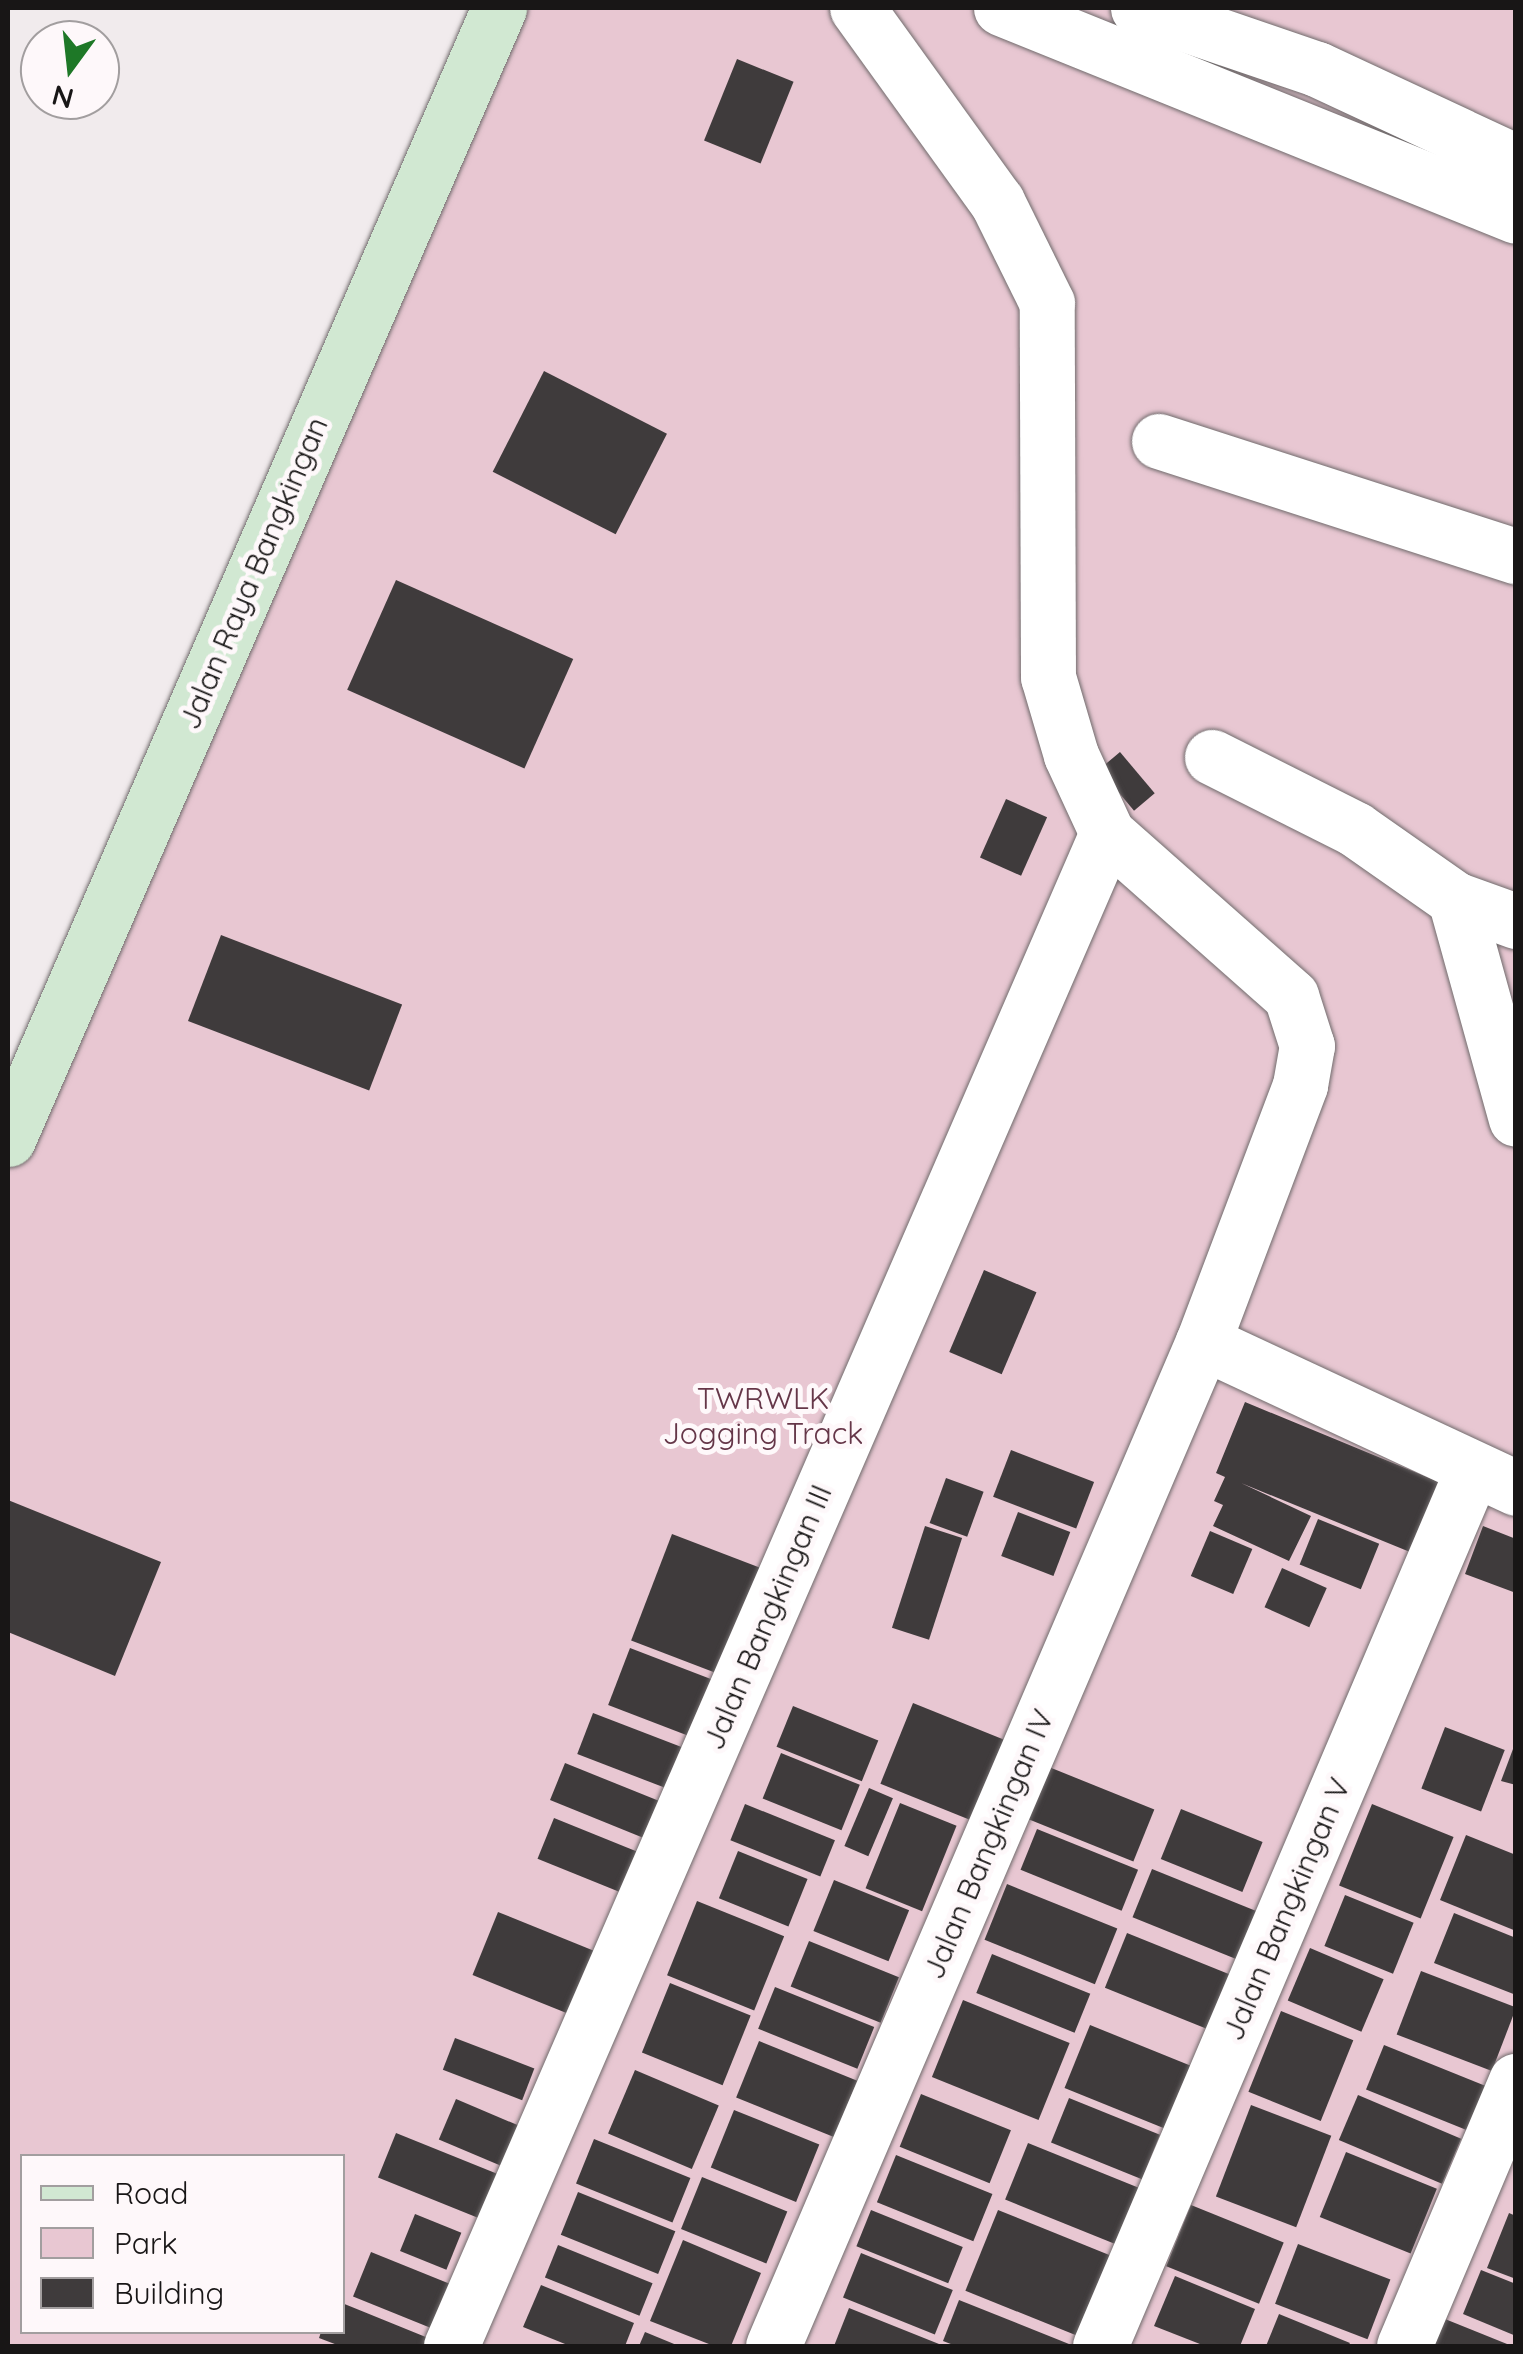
<!DOCTYPE html>
<style>
body{margin:0}
#map{position:relative;width:1523px;height:2354px;overflow:hidden;background:#f1ebed;font-family:Quicksand,sans-serif}
div>[style]{position:absolute}
[style*='--x']{left:calc(var(--x)*1px);top:calc(var(--y)*1px);width:calc(var(--w)*1px);rotate:calc(var(--a)*1deg)}
.green>*{inset:0;background:#e8c7d2}
.building>*{inset:0;background:#3f3b3c;transform-origin:0 0}
.roads{filter:drop-shadow(0 0 2px #706b6c) drop-shadow(0 0 2px #706b6c)}
.street>*{height:55px;margin:-27.5px;padding:0 27.5px;transform-origin:27.5px;border-radius:27.5px;background:#fff}
.secondary>*{height:55px;margin:-27.5px;padding:0 27.5px;transform-origin:27.5px;border-radius:27.5px;background:#d1e8d2}
span{translate:-50% -50%;white-space:nowrap;text-align:center;line-height:1.15;-webkit-text-stroke:10px #fef8fa;paint-order:stroke}
.street-label{font-size:30px;color:#181616}
.park-label{font-size:30px;color:#653648}
.frame{position:absolute;inset:0;border:10px solid #181616;pointer-events:none}
.legend{position:absolute;left:20px;top:2154px;width:325px;height:180px;box-sizing:border-box;background:#fef8fa;border:2px solid #a29e9f;margin:0;padding:12px 18px;list-style:none;font-size:30px;color:#181616}
.legend li{display:flex;align-items:center;gap:20px;height:50px}
.legend b{width:50px;border:2px solid #a29e9f}
.north{position:absolute;left:20px;top:20px;width:100px;height:100px;box-sizing:border-box;background:#fef8fa;border:2px solid #a29e9f;border-radius:50%;rotate:195deg;font-size:28px;font-weight:700;line-height:40px;text-align:center;color:#181616}
.north::after{content:'';display:block;margin:auto;width:35px;height:45px;background:#1e7827;clip-path:polygon(50% 0,100% 100%,50% 72%,0 100%)}
</style>
<div id="map">
<div class="green">
<i style="clip-path:polygon(evenodd,513px 8px,1515px 8px,1515px 2346px,8px 2346px,8px 1137px,513px 8px,22px 2156px,342px 2156px,342px 2332px,22px 2332px,22px 2156px)"></i>
</div>
<div class="building">
<i style="left:737px;top:59px;width:61px;height:88px;rotate:22deg"></i>
<i style="left:544px;top:371px;width:138px;height:113px;rotate:27deg"></i>
<i style="left:396px;top:580px;width:194px;height:120px;rotate:24deg"></i>
<i style="left:1120px;top:752px;width:54px;height:27px;rotate:50deg"></i>
<i style="left:1006px;top:799px;width:45px;height:64px;rotate:24deg"></i>
<i style="left:221px;top:935px;width:194px;height:92px;rotate:21deg"></i>
<i style="left:984px;top:1270px;width:57px;height:89px;rotate:23deg"></i>
<i style="clip-path:polygon(1245px 1402px,1439px 1482px,1410px 1552px,1241px 1483px,1311px 1516px,1289px 1561px,1213px 1526px,1223px 1505px,1214px 1501px,1225px 1477px,1216px 1473px)"></i>
<i style="left:1011px;top:1450px;width:89px;height:50px;rotate:21deg"></i>
<i style="left:946px;top:1478px;width:40px;height:48px;rotate:20deg"></i>
<i style="clip-path:polygon(8px 1500px,161px 1562px,115px 1676px,8px 1632px)"></i>
<i style="left:1018px;top:1512px;width:56px;height:47px;rotate:21deg"></i>
<i style="left:1318px;top:1519px;width:66px;height:49px;rotate:22deg"></i>
<i style="left:925px;top:1526px;width:39px;height:107px;rotate:18deg"></i>
<i style="clip-path:polygon(1483px 1526px,1516px 1539px,1516px 1593px,1465px 1574px)"></i>
<i style="left:1210px;top:1531px;width:46px;height:49px;rotate:23deg"></i>
<i style="left:672px;top:1534px;width:100px;height:114px;rotate:21deg"></i>
<i style="left:1282px;top:1568px;width:49px;height:43px;rotate:24deg"></i>
<i style="left:630px;top:1648px;width:90px;height:61px;rotate:21deg"></i>
<i style="left:913px;top:1703px;width:99px;height:87px;rotate:22deg"></i>
<i style="left:793px;top:1706px;width:92px;height:44px;rotate:22deg"></i>
<i style="left:593px;top:1713px;width:101px;height:44px;rotate:21deg"></i>
<i style="left:1445px;top:1727px;width:64px;height:66px;rotate:21deg"></i>
<i style="clip-path:polygon(1516px 1741px,1516px 1785px,1501px 1781px)"></i>
<i style="left:781px;top:1753px;width:85px;height:49px;rotate:22deg"></i>
<i style="left:565px;top:1763px;width:105px;height:40px;rotate:22deg"></i>
<i style="left:1044px;top:1765px;width:119px;height:56px;rotate:22deg"></i>
<i style="left:869px;top:1788px;width:26px;height:63px;rotate:23deg"></i>
<i style="left:900px;top:1803px;width:61px;height:92px;rotate:22deg"></i>
<i style="left:745px;top:1804px;width:97px;height:39px;rotate:22deg"></i>
<i style="left:1372px;top:1804px;width:88px;height:88px;rotate:22deg"></i>
<i style="left:1181px;top:1809px;width:88px;height:54px;rotate:22deg"></i>
<i style="left:554px;top:1818px;width:100px;height:44px;rotate:22deg"></i>
<i style="left:1037px;top:1829px;width:109px;height:44px;rotate:22deg"></i>
<i style="clip-path:polygon(1466px 1835px,1516px 1855px,1516px 1931px,1440px 1900px)"></i>
<i style="left:738px;top:1851px;width:75px;height:51px;rotate:22deg"></i>
<i style="left:1152px;top:1869px;width:117px;height:52px;rotate:22deg"></i>
<i style="left:834px;top:1880px;width:81px;height:55px;rotate:22deg"></i>
<i style="left:1007px;top:1884px;width:119px;height:60px;rotate:22deg"></i>
<i style="left:1345px;top:1895px;width:74px;height:55px;rotate:22deg"></i>
<i style="left:697px;top:1901px;width:94px;height:80px;rotate:22deg"></i>
<i style="left:498px;top:1912px;width:108px;height:68px;rotate:22deg"></i>
<i style="clip-path:polygon(1454px 1913px,1516px 1938px,1516px 1995px,1434px 1963px)"></i>
<i style="left:1127px;top:1933px;width:113px;height:59px;rotate:22deg"></i>
<i style="left:809px;top:1941px;width:97px;height:49px;rotate:22deg"></i>
<i style="left:1310px;top:1948px;width:80px;height:57px;rotate:23deg"></i>
<i style="left:992px;top:1954px;width:106px;height:42px;rotate:22deg"></i>
<i style="left:1421px;top:1971px;width:102px;height:68px;rotate:21deg"></i>
<i style="left:670px;top:1983px;width:87px;height:75px;rotate:22deg"></i>
<i style="left:775px;top:1987px;width:107px;height:45px;rotate:22deg"></i>
<i style="left:963px;top:2000px;width:115px;height:83px;rotate:22deg"></i>
<i style="left:1281px;top:2011px;width:78px;height:87px;rotate:22deg"></i>
<i style="left:1090px;top:2025px;width:114px;height:68px;rotate:22deg"></i>
<i style="left:455px;top:2038px;width:85px;height:34px;rotate:21deg"></i>
<i style="left:759px;top:2041px;width:106px;height:61px;rotate:22deg"></i>
<i style="left:1384px;top:2045px;width:113px;height:48px;rotate:22deg"></i>
<i style="left:635px;top:2070px;width:91px;height:69px;rotate:23deg"></i>
<i style="left:921px;top:2094px;width:97px;height:57px;rotate:22deg"></i>
<i style="left:1358px;top:2095px;width:112px;height:49px;rotate:23deg"></i>
<i style="left:1069px;top:2098px;width:98px;height:48px;rotate:22deg"></i>
<i style="left:456px;top:2099px;width:70px;height:44px;rotate:23deg"></i>
<i style="left:1251px;top:2105px;width:86px;height:98px;rotate:21deg"></i>
<i style="left:734px;top:2110px;width:92px;height:62px;rotate:22deg"></i>
<i style="left:396px;top:2133px;width:113px;height:48px;rotate:22deg"></i>
<i style="left:594px;top:2139px;width:104px;height:48px;rotate:22deg"></i>
<i style="left:1028px;top:2143px;width:120px;height:61px;rotate:22deg"></i>
<i style="left:1346px;top:2152px;width:98px;height:70px;rotate:22deg"></i>
<i style="left:896px;top:2155px;width:104px;height:51px;rotate:22deg"></i>
<i style="left:702px;top:2177px;width:92px;height:56px;rotate:22deg"></i>
<i style="left:578px;top:2192px;width:105px;height:46px;rotate:22deg"></i>
<i style="left:1191px;top:2205px;width:100px;height:66px;rotate:22deg"></i>
<i style="left:871px;top:2210px;width:99px;height:39px;rotate:22deg"></i>
<i style="left:998px;top:2210px;width:126px;height:87px;rotate:22deg"></i>
<i style="clip-path:polygon(1509px 2213px,1516px 2216px,1516px 2279px,1487px 2268px)"></i>
<i style="left:415px;top:2214px;width:50px;height:40px;rotate:22deg"></i>
<i style="clip-path:polygon(683px 2240px,761px 2273px,731px 2346px,714px 2346px,650px 2321px)"></i>
<i style="left:1298px;top:2244px;width:99px;height:64px;rotate:21deg"></i>
<i style="left:558px;top:2245px;width:102px;height:35px;rotate:22deg"></i>
<i style="left:371px;top:2252px;width:98px;height:48px;rotate:22deg"></i>
<i style="left:861px;top:2253px;width:99px;height:48px;rotate:22deg"></i>
<i style="clip-path:polygon(1481px 2270px,1516px 2284px,1516px 2336px,1463px 2314px)"></i>
<i style="clip-path:polygon(1175px 2276px,1255px 2309px,1240px 2346px,1205px 2346px,1154px 2326px)"></i>
<i style="clip-path:polygon(541px 2285px,634px 2323px,625px 2346px,570px 2346px,523px 2327px)"></i>
<i style="clip-path:polygon(959px 2300px,1074px 2346px,956px 2346px,943px 2341px)"></i>
<i style="clip-path:polygon(342px 2303px,438px 2342px,436px 2346px,340px 2346px,319px 2338px,321px 2332px,342px 2332px)"></i>
<i style="clip-path:polygon(849px 2308px,944px 2346px,834px 2346px)"></i>
<i style="clip-path:polygon(1279px 2314px,1350px 2343px,1348px 2346px,1266px 2346px)"></i>
<i style="clip-path:polygon(1445px 2319px,1512px 2346px,1434px 2346px)"></i>
<i style="clip-path:polygon(645px 2332px,679px 2346px,639px 2346px)"></i>
</div>
<div class="roads">
<div class="street">
<i style="--x:1001;--y:8;--w:555;--a:21.99"></i>
<i style="--x:1138;--y:8;--w:189;--a:18.8"></i>
<i style="--x:1317;--y:69;--w:220;--a:25"></i>
<i style="--x:1159;--y:441;--w:375;--a:17.9"></i>
<i style="--x:1212;--y:757;--w:160;--a:26.7"></i>
<i style="--x:1355;--y:829;--w:122;--a:35"></i>
<i style="--x:1455;--y:899;--w:65;--a:19.8"></i>
<i style="--x:1455;--y:899;--w:228;--a:74.5"></i>
<i style="--x:1203;--y:1342;--w:345;--a:25"></i>
<i style="--x:451;--y:2346;--w:1649;--a:-66.56"></i>
<i style="--x:773;--y:2346;--w:1092;--a:-66.82"></i>
<i style="--x:1203;--y:1342;--w:275;--a:-69.3"></i>
<i style="--x:1300;--y:1085;--w:40;--a:-80"></i>
<i style="--x:1307;--y:1046;--w:52;--a:-107.7"></i>
<i style="--x:1291;--y:996;--w:246;--a:-138.5"></i>
<i style="--x:1107;--y:833;--w:86;--a:-114.8"></i>
<i style="--x:1071;--y:755;--w:81;--a:-106.4"></i>
<i style="--x:1048;--y:677;--w:374;--a:-90.2"></i>
<i style="--x:1047;--y:303;--w:113;--a:-116.3"></i>
<i style="--x:997;--y:202;--w:239;--a:-125.8"></i>
<i style="--x:1100;--y:2346;--w:951;--a:-66.97"></i>
<i style="--x:1404;--y:2346;--w:288;--a:-67.1"></i>
</div>
<div class="secondary">
<i style="--x:8;--y:1139;--w:1233;--a:-66.53"></i>
</div>
</div>
<div class="street-label">
<span style="left:253px;top:573px;rotate:-67deg">Jalan Raya Bangkingan</span>
<span style="left:767px;top:1617px;rotate:-67deg">Jalan Bangkingan III</span>
<span style="left:988px;top:1844px;rotate:-67deg">Jalan Bangkingan IV</span>
<span style="left:1286px;top:1909px;rotate:-67deg">Jalan Bangkingan V</span>
</div>
<div class="park-label">
<span style="left:763px;top:1415px">TWRWLK<br>Jogging Track</span>
</div>
<div class="frame"></div>
<ul class="legend">
<li><b style="height:12px;background:#d1e8d2"></b>Road</li>
<li><b style="height:28px;background:#e8c7d2"></b>Park</li>
<li><b style="height:28px;background:#3f3b3c"></b>Building</li>
</ul>
<div class="north">N</div>
</div>
